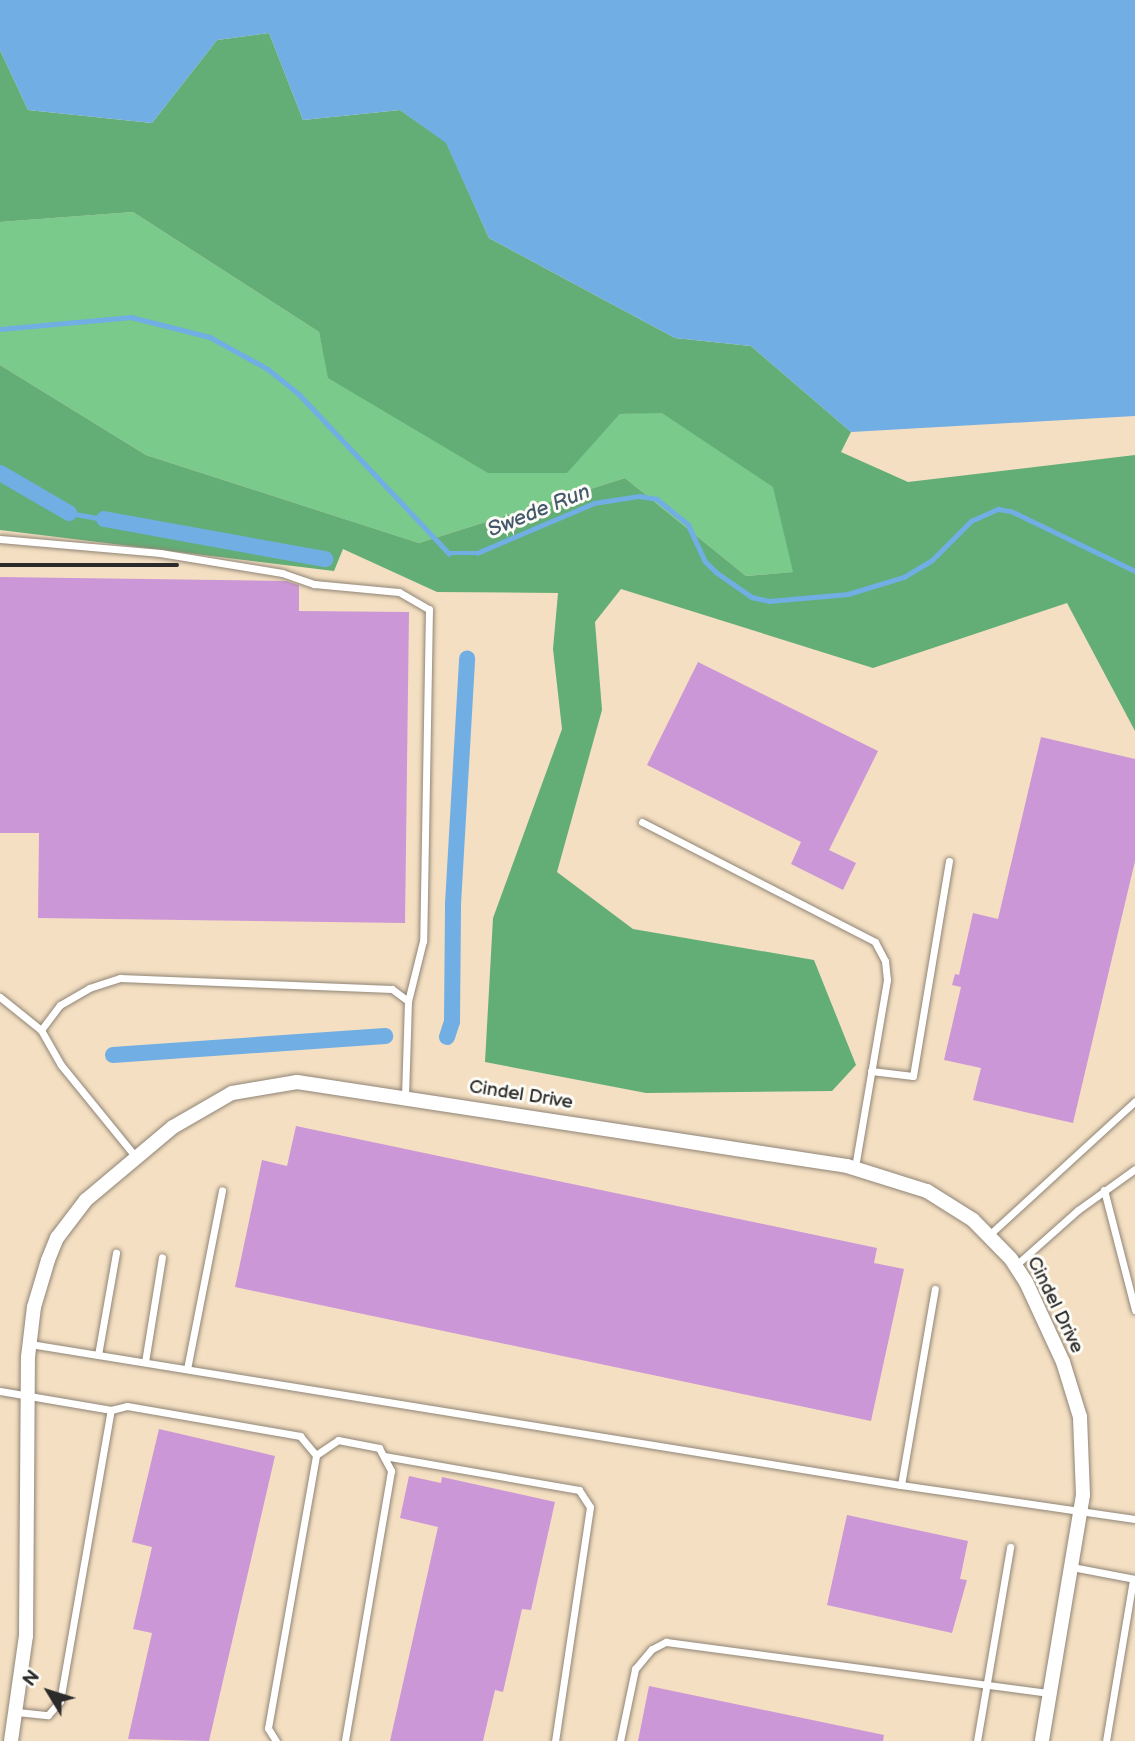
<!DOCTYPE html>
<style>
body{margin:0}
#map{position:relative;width:1135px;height:1741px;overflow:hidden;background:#f4dfc2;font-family:"Balsamiq Sans",sans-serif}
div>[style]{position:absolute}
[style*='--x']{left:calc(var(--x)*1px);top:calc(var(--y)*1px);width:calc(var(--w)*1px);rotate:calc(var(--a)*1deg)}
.green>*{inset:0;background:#7aca8b}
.forest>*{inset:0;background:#63ae77}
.water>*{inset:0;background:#70aee3}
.stream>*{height:4.5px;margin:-2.25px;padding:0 2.25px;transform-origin:2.25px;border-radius:2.25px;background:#70aee3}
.canal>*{height:16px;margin:-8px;padding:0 8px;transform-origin:8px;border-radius:8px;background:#70aee3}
.building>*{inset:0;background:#cc97d7}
.roads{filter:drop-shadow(0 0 2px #908576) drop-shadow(0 0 2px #908576)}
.service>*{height:7px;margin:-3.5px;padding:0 3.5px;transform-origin:3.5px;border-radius:3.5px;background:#fff}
.minor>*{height:14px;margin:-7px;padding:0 7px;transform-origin:7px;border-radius:7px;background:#fff}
.rail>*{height:4.5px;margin:-2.25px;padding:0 2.25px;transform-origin:2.25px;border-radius:2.25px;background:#2b2b2b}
span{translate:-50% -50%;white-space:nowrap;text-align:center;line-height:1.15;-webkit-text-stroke:6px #fdfcf7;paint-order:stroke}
.street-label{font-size:19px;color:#2b2b2b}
.water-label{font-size:21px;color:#43596b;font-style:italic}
.north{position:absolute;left:14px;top:1657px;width:70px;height:70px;-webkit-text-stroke:5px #fdfcf7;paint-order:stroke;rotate:308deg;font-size:19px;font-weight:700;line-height:28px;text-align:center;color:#2b2b2b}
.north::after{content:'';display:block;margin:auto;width:24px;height:32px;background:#2b2b2b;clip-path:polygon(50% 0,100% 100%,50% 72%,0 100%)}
</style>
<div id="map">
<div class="green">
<i style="clip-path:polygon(133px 212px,319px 332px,329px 378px,567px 472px,620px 414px,662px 412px,774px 487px,794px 572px,746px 576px,625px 478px,419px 543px,146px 455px,0 365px,0 222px)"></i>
</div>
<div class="forest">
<i style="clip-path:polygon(269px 33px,303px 120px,400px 110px,446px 142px,489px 238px,675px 338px,751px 346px,851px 432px,841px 452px,908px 482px,1135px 455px,1135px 731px,1067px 603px,873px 668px,621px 589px,595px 622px,602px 710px,557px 872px,633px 929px,814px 960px,856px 1065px,832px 1091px,646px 1093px,485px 1062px,493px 918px,562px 729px,553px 649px,558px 593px,437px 592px,343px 549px,334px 571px,0 530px,0 365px,146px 455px,419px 543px,625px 478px,746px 576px,793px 572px,773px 487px,662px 413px,620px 414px,567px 473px,488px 473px,328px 378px,319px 332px,133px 212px,0 222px,0 50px,28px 110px,152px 123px,217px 40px)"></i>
</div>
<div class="water">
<i style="clip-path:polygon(0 0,1135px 0,1135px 416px,851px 432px,751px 346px,675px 338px,489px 238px,446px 143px,400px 110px,303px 120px,269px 33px,217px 40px,152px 123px,28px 110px,0 50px)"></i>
</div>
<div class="stream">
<i style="--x:0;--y:329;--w:132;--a:-5.2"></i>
<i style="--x:131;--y:317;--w:81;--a:14.2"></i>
<i style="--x:210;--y:337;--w:66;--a:28.9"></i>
<i style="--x:268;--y:369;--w:40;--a:39"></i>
<i style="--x:299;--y:394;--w:219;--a:46.7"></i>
<i style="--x:449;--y:553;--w:28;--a:0"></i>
<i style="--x:477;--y:553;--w:127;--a:-23.1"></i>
<i style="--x:594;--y:503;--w:46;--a:-8.8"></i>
<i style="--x:639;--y:496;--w:18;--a:9"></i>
<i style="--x:657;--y:499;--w:40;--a:39"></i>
<i style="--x:688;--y:524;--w:41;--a:65.3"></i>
<i style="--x:705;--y:561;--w:16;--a:45"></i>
<i style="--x:716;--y:572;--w:44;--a:34.8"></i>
<i style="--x:752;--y:597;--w:17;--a:13"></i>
<i style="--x:769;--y:601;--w:79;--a:-5.1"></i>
<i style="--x:848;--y:594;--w:59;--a:-16.9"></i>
<i style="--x:904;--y:577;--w:31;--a:-31"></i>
<i style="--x:931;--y:561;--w:57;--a:-45"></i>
<i style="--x:971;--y:521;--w:30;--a:-24"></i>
<i style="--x:998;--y:509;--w:13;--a:9"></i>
<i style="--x:1011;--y:511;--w:138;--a:25.8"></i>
<i style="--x:69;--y:513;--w:36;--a:10"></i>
</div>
<div class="canal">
<i style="--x:0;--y:473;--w:80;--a:30.1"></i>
<i style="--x:104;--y:519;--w:225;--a:10.3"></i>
<i style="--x:447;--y:1037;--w:16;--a:-72"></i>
<i style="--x:452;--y:1022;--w:118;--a:-89.5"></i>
<i style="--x:453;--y:904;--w:246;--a:-86.7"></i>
<i style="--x:113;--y:1055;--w:273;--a:-4"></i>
</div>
<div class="building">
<i style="clip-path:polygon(0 577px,286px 581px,299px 585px,299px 611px,409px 612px,405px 923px,38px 918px,39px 833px,0 833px)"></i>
<i style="clip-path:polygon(698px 662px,878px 751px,829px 850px,856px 863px,843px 890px,791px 864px,801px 842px,647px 765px)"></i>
<i style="clip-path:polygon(1041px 737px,1135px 759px,1135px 861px,1073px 1123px,973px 1100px,981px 1068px,944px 1060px,961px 987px,952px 985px,955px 974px,959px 975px,973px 913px,998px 919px)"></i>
<i style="clip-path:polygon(296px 1126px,877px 1248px,874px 1263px,904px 1269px,871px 1421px,235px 1287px,262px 1160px,287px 1166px)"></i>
<i style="clip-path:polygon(159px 1429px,275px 1456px,209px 1741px,128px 1739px,152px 1633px,133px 1629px,152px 1547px,132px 1542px)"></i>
<i style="clip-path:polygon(409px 1476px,441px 1483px,442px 1477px,555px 1502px,531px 1610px,522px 1609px,503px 1692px,495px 1690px,483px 1741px,390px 1741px,438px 1527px,400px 1518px)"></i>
<i style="clip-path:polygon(847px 1515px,968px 1541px,960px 1579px,967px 1580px,952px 1633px,827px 1605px)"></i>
<i style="clip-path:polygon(649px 1686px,884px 1735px,883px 1741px,638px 1741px)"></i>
</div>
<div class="roads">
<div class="service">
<i style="--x:0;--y:539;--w:161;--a:5"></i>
<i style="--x:160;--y:553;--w:124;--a:9.3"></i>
<i style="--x:282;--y:573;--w:34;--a:19"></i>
<i style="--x:314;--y:584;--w:85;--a:5.4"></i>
<i style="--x:399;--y:592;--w:34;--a:30"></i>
<i style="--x:429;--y:609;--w:332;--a:91"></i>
<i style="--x:423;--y:941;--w:62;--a:104"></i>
<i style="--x:408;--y:1001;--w:96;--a:91.8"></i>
<i style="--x:642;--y:822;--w:262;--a:27.2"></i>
<i style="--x:875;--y:942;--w:21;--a:62"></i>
<i style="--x:885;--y:961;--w:19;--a:84"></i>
<i style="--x:887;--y:980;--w:191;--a:99.7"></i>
<i style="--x:0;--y:997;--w:53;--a:38.8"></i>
<i style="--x:41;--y:1030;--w:40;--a:60.3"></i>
<i style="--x:61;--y:1065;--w:117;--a:50.9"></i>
<i style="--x:41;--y:1030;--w:31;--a:-53"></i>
<i style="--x:60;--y:1005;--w:34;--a:-30"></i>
<i style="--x:89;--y:988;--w:33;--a:-18"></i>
<i style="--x:120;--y:978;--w:272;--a:2.3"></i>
<i style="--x:392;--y:989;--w:20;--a:37"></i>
<i style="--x:871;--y:1071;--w:42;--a:6.8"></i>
<i style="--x:913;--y:1076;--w:218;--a:-80.5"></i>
<i style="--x:1104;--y:1190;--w:124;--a:75.5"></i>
<i style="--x:989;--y:1235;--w:198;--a:-42.5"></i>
<i style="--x:1016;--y:1265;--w:83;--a:-41.6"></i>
<i style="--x:1078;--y:1210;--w:70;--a:-35.7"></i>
<i style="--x:30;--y:1344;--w:882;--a:9.2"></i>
<i style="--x:901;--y:1485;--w:199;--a:-80.2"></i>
<i style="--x:98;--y:1355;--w:104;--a:-80"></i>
<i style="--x:145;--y:1362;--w:106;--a:-80.8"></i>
<i style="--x:187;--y:1369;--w:182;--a:-78.9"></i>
<i style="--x:0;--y:1391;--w:113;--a:9.7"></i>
<i style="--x:384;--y:1456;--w:198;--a:9.9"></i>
<i style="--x:579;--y:1490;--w:20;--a:57"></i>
<i style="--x:590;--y:1507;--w:237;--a:98.5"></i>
<i style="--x:901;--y:1485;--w:236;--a:8.3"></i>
<i style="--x:1072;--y:1567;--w:64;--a:10.8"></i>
<i style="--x:17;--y:1712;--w:31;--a:6"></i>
<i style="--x:48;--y:1715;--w:18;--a:-49"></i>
<i style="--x:60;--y:1701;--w:295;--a:-80.1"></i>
<i style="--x:111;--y:1410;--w:16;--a:-14"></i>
<i style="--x:127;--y:1406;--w:176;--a:9.8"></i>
<i style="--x:300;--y:1436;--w:25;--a:50"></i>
<i style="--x:276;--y:1741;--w:15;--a:-122"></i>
<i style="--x:268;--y:1728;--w:277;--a:-80"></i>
<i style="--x:316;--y:1455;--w:27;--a:-34"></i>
<i style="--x:338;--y:1440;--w:42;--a:11"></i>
<i style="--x:379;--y:1448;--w:26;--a:62"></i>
<i style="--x:391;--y:1471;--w:274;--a:99.7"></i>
<i style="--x:620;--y:1741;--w:74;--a:-78.2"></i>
<i style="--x:635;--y:1669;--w:26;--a:-50"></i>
<i style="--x:652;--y:1649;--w:16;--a:-27"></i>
<i style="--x:666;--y:1642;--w:387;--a:7.6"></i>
<i style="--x:977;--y:1741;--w:197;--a:-80.3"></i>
<i style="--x:1106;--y:1741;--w:164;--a:-80.5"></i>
</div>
<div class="minor">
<i style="--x:11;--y:1741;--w:106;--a:-81.9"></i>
<i style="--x:26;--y:1636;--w:279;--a:-89.6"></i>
<i style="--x:28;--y:1357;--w:50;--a:-83.2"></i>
<i style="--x:34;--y:1307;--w:49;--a:-73.4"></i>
<i style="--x:48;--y:1260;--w:24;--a:-68"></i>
<i style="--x:57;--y:1238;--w:48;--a:-52.7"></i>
<i style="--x:86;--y:1200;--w:114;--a:-40"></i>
<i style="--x:173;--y:1127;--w:68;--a:-30"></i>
<i style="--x:232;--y:1093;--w:66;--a:-9.6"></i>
<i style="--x:297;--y:1082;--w:556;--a:8.68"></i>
<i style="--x:847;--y:1166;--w:84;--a:17.4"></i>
<i style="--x:927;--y:1191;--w:54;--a:32.2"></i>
<i style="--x:973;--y:1220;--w:54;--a:45.7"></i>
<i style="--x:1011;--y:1259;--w:27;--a:57"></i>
<i style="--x:1026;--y:1282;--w:88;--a:65.2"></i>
<i style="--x:1063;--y:1362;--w:58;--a:72.8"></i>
<i style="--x:1080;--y:1417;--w:78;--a:87.8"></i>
<i style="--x:1083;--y:1495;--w:249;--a:99.5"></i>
</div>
</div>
<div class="rail">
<i style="--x:0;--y:565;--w:177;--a:0"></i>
</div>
<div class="street-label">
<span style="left:521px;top:1095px;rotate:9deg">Cindel Drive</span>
<span style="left:1055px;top:1305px;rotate:64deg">Cindel Drive</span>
</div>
<div class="water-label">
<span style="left:539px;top:511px;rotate:-22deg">Swede Run</span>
</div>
<div class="north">N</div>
</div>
